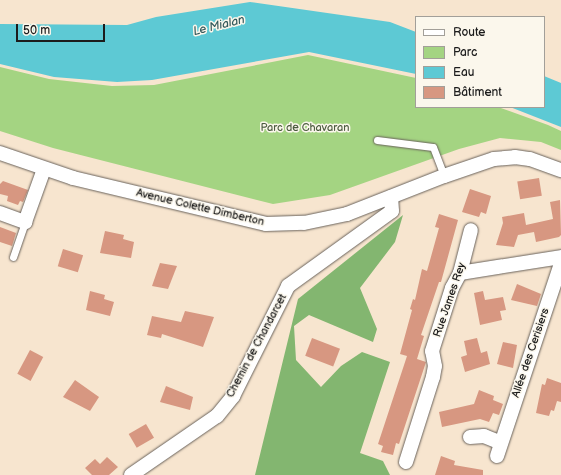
<!DOCTYPE html>
<meta charset="utf-8">
<style>
body{margin:0}
#map{position:relative;width:561px;height:475px;overflow:hidden;background:#f7e5cf;font-family:"Balsamiq Sans",sans-serif}
div>[style]{position:absolute}
[style*='--x']{left:calc(var(--x)*1px);top:calc(var(--y)*1px);width:calc(var(--w)*1px);rotate:calc(var(--a)*1deg)}
.green>*{inset:0;background:#a4d482}
.forest>*{inset:0;background:#83b670}
.water>*{inset:0;background:#5dc9d4}
.building>*{inset:0;background:#d79781;transform-origin:0 0}
.roads{filter:drop-shadow(0 0 1px #69625b) drop-shadow(0 0 1px #69625b)}
.service>*{height:7px;margin:-3.5px;padding:0 3.5px;transform-origin:3.5px;border-radius:3.5px;background:#fff}
.minor>*{height:14px;margin:-7px;padding:0 7px;transform-origin:7px;border-radius:7px;background:#fff}
span{translate:-50% -50%;white-space:nowrap;text-align:center;line-height:1.15;-webkit-text-stroke:3px #fbf7ec;paint-order:stroke}
.park-label{font-size:11px;color:#4c5c40}
.street-label{font-size:11px;color:#1c1c1c}
.water-label{font-size:12px;color:#33595c;font-style:italic}
.legend{position:absolute;left:415px;top:16px;width:130px;height:92px;box-sizing:border-box;background:#fbf7ec;border:1px solid #a29f99;margin:0;padding:5px 7px;list-style:none;font-size:12px;color:#1c1c1c}
.legend li{display:flex;align-items:center;gap:8px;height:20px}
.legend b{width:20px;border:1px solid #a29f99}
.scale{position:absolute;left:16px;top:24px;width:89px;height:18px;box-sizing:border-box;border:2px solid #1c1c1c;border-top:0;padding-left:5px;font-size:12px;line-height:14px;white-space:nowrap;color:#1c1c1c;-webkit-text-stroke:3px #fbf7ec;paint-order:stroke}
</style>
<div id="map">
<div class="green">
<i style="clip-path:polygon(308px 55px,416px 78px,416px 107px,498px 107px,548px 125px,561px 131px,561px 150px,541px 142px,500px 138px,459px 149px,330px 195px,273px 204px,53px 148px,0 131px,0 67px,49px 79px,112px 86px,154px 85px)"></i>
</div>
<div class="forest">
<i style="clip-path:polygon(403px 215px,395px 242px,360px 288px,377px 329px,373px 342px,309px 315px,294px 326px,296px 360px,321px 387px,341px 366px,362px 352px,390px 362px,360px 453px,383px 461px,390px 475px,255px 475px,298px 299px)"></i>
</div>
<div class="water">
<i style="clip-path:polygon(250px 2px,390px 22px,416px 32px,416px 74px,309px 52px,152px 80px,117px 82px,54px 77px,0 64px,0 24px,127px 25px,156px 17px)"></i>
<i style="clip-path:polygon(544px 76px,561px 83px,561px 127px,510px 107px,544px 107px)"></i>
</div>
<div class="building">
<i style="left:539px;top:178px;width:18px;height:22px;rotate:81deg"></i>
<i style="clip-path:polygon(3px 181px,28px 190px,23px 202px,20px 201px,18px 205px,7px 201px,8px 196px,0 194px,0 184px)"></i>
<i style="clip-path:polygon(470px 189px,491px 196px,486px 214px,481px 212px,479px 217px,462px 212px)"></i>
<i style="clip-path:polygon(560px 200px,561px 235px,559px 237px,536px 242px,534px 232px,518px 235px,514px 247px,496px 245px,503px 223px,502px 217px,524px 213px,526px 225px,553px 219px,550px 202px)"></i>
<i style="clip-path:polygon(439px 214px,458px 220px,441px 282px,439px 282px,421px 335px,424px 336px,417px 359px,426px 362px,399px 444px,396px 443px,393px 455px,381px 452px,383px 446px,378px 444px,407px 356px,400px 354px,412px 310px,410px 309px,413px 299px,415px 300px,422px 269px,427px 271px,439px 228px,435px 227px)"></i>
<i style="clip-path:polygon(0 227px,16px 233px,12px 246px,0 242px)"></i>
<i style="clip-path:polygon(105px 231px,124px 235px,123px 239px,134px 242px,131px 258px,100px 253px)"></i>
<i style="left:63px;top:249px;width:21px;height:18px;rotate:17deg"></i>
<i style="clip-path:polygon(160px 263px,177px 266px,168px 289px,152px 286px)"></i>
<i style="clip-path:polygon(517px 284px,541px 294px,537px 306px,511px 300px)"></i>
<i style="clip-path:polygon(90px 291px,105px 295px,104px 299px,114px 302px,110px 316px,86px 310px)"></i>
<i style="clip-path:polygon(483px 291px,485px 300px,503px 297px,506px 310px,500px 311px,502px 320px,480px 325px,474px 293px)"></i>
<i style="clip-path:polygon(185px 311px,214px 317px,203px 347px,162px 334px,161px 338px,147px 335px,152px 316px,181px 322px)"></i>
<i style="left:312px;top:338px;width:30px;height:19px;rotate:21deg"></i>
<i style="clip-path:polygon(477px 338px,481px 353px,487px 351px,490px 364px,465px 372px,461px 357px,467px 355px,464px 341px)"></i>
<i style="clip-path:polygon(503px 342px,517px 345px,513px 368px,497px 364px)"></i>
<i style="left:30px;top:350px;width:15px;height:27px;rotate:28deg"></i>
<i style="clip-path:polygon(547px 378px,561px 383px,561px 402px,557px 401px,554px 411px,551px 410px,549px 416px,536px 413px,542px 384px,545px 385px)"></i>
<i style="clip-path:polygon(75px 380px,99px 397px,90px 411px,63px 397px)"></i>
<i style="clip-path:polygon(166px 386px,193px 397px,190px 410px,160px 402px)"></i>
<i style="clip-path:polygon(479px 390px,494px 396px,493px 400px,503px 404px,499px 415px,493px 413px,489px 422px,480px 419px,442px 427px,439px 412px,474px 404px)"></i>
<i style="left:146px;top:424px;width:16px;height:20px;rotate:60deg"></i>
<i style="clip-path:polygon(441px 456px,455px 461px,454px 465px,483px 470px,483px 475px,435px 475px)"></i>
<i style="clip-path:polygon(107px 457px,118px 467px,109px 475px,92px 475px,85px 468px,95px 459px,100px 464px)"></i>
</div>
<div class="roads">
<div class="service">
<i style="--x:377;--y:140;--w:56;--a:7.1"></i>
<i style="--x:433;--y:147;--w:31;--a:69"></i>
<i style="--x:13;--y:257;--w:37;--a:-71"></i>
</div>
<div class="minor">
<i style="--x:0;--y:153;--w:77;--a:18.9"></i>
<i style="--x:73;--y:178;--w:198;--a:13.4"></i>
<i style="--x:266;--y:224;--w:38;--a:-2"></i>
<i style="--x:304;--y:223;--w:44;--a:-11.8"></i>
<i style="--x:347;--y:214;--w:104;--a:-21.4"></i>
<i style="--x:444;--y:176;--w:53;--a:-18.8"></i>
<i style="--x:494;--y:159;--w:21;--a:-5"></i>
<i style="--x:515;--y:157;--w:15;--a:8"></i>
<i style="--x:530;--y:159;--w:33;--a:20"></i>
<i style="--x:0;--y:213;--w:27;--a:20"></i>
<i style="--x:25;--y:222;--w:56;--a:-70.3"></i>
<i style="--x:460;--y:273;--w:102;--a:-9"></i>
<i style="--x:470;--y:437;--w:14;--a:-4"></i>
<i style="--x:484;--y:436;--w:18;--a:22"></i>
<i style="--x:497;--y:456;--w:202;--a:-71.6"></i>
<i style="--x:406;--y:462;--w:89;--a:-72.4"></i>
<i style="--x:433;--y:377;--w:11;--a:-80"></i>
<i style="--x:435;--y:366;--w:15;--a:-101"></i>
<i style="--x:432;--y:351;--w:66;--a:-72.4"></i>
<i style="--x:452;--y:288;--w:17;--a:-62"></i>
<i style="--x:460;--y:273;--w:44;--a:-75.7"></i>
<i style="--x:131;--y:475;--w:104;--a:-34.5"></i>
<i style="--x:217;--y:416;--w:26;--a:-51"></i>
<i style="--x:233;--y:396;--w:123;--a:-63.4"></i>
<i style="--x:288;--y:286;--w:128;--a:-35.8"></i>
<i style="--x:392;--y:211;--w:14;--a:-94"></i>
</div>
</div>
<div class="park-label">
<span style="left:305px;top:128px">Parc de Chavaran</span>
</div>
<div class="street-label">
<span style="left:200px;top:208px;rotate:13deg">Avenue Colette Dimberton</span>
<span style="left:450px;top:300px;rotate:-71deg">Rue James Rey</span>
<span style="left:257px;top:346px;rotate:-62deg">Chemin de Chandarcet</span>
<span style="left:531px;top:353px;rotate:-71deg">Allée des Cerisiers</span>
</div>
<div class="water-label">
<span style="left:219px;top:26px;rotate:-14deg">Le Mialan</span>
</div>
<ul class="legend">
<li><b style="height:5px;background:#fff"></b>Route</li>
<li><b style="height:11px;background:#a4d482"></b>Parc</li>
<li><b style="height:11px;background:#5dc9d4"></b>Eau</li>
<li><b style="height:11px;background:#d79781"></b>Bâtiment</li>
</ul>
<div class="scale">50 m</div>
</div>
